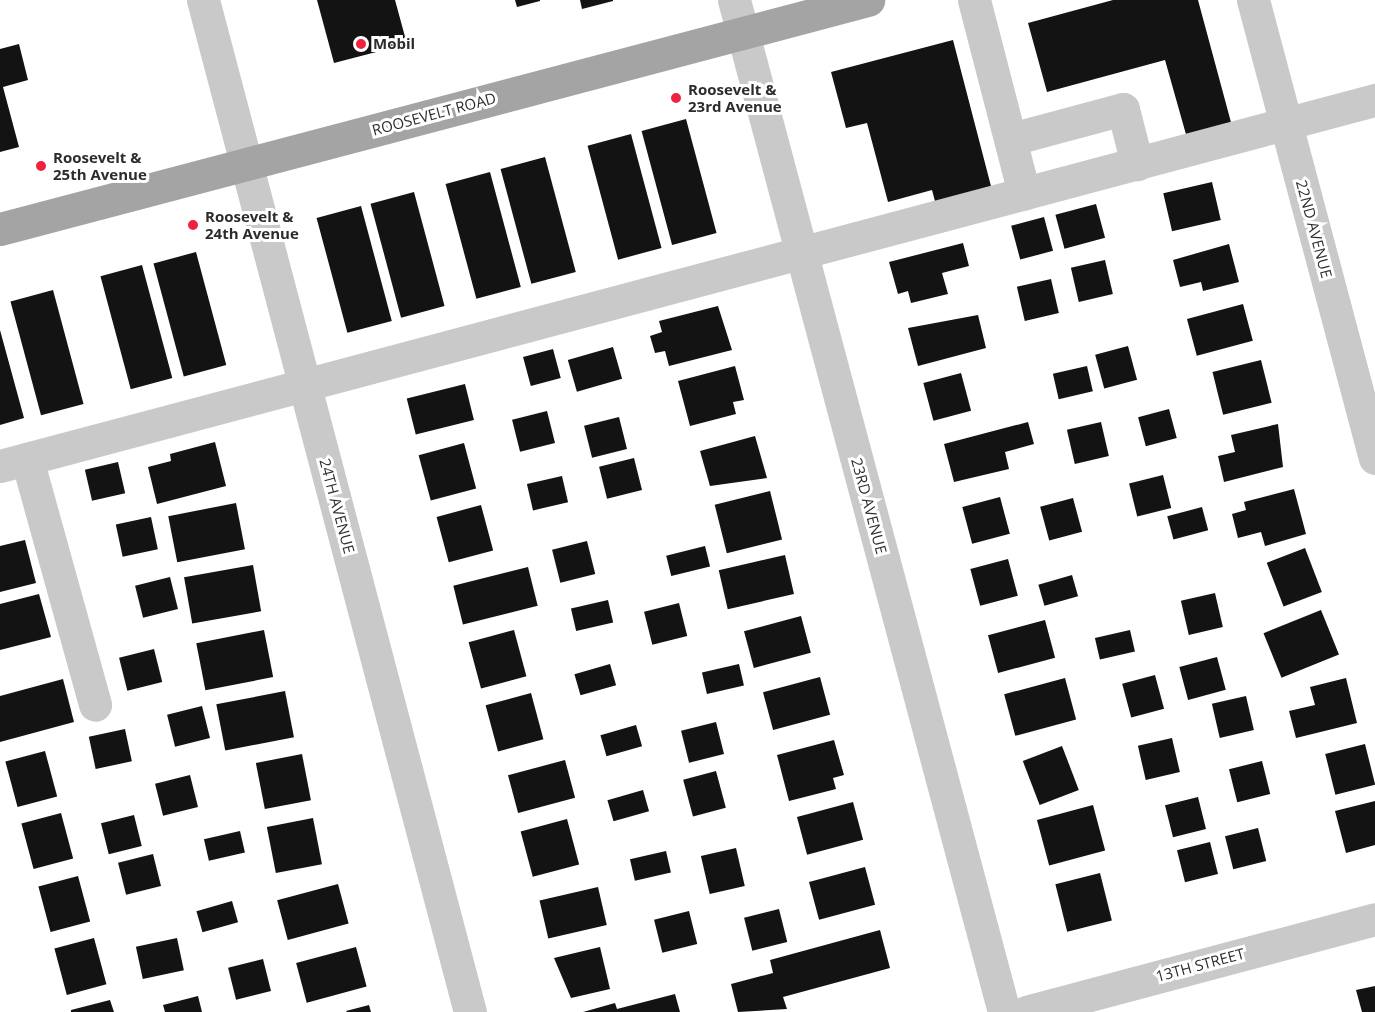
<!DOCTYPE html>
<style>
body{margin:0}
#map{position:relative;width:1375px;height:1012px;overflow:hidden;background:#fff;font-family:"Open Sans",sans-serif}
div>[style]{position:absolute}
[style*='--x']{left:calc(var(--x)*1px);top:calc(var(--y)*1px);width:calc(var(--w)*1px);rotate:calc(var(--a)*1deg)}
.building>*{inset:0;background:#131313;transform-origin:0 0}
.minor>*{height:33px;margin:-16.5px;padding:0 16.5px;transform-origin:16.5px;border-radius:16.5px;background:#c9c9c9}
.major>*{height:33px;margin:-16.5px;padding:0 16.5px;transform-origin:16.5px;border-radius:16.5px;background:#a4a4a4}
.dots>*{width:16px;height:16px;translate:-50% -50%;box-sizing:border-box;border:3px solid #fff;border-radius:50%}
span{translate:-50% -50%;white-space:nowrap;text-align:center;line-height:1.15;-webkit-text-stroke:6px #fff;paint-order:stroke}
.poi-label{font-size:15px;color:#2c2c2c;font-weight:700}
.left{translate:0 -50%;text-align:left}
.street-label{font-size:15px;color:#2c2c2c}
</style>
<div id="map">
<div class="building">
<i style="clip-path:polygon(317px 0,395px 0,407px 44px,334px 63px)"></i>
<i style="clip-path:polygon(515px 0,540px 0,540px 1px,517px 7px)"></i>
<i style="clip-path:polygon(580px 0,613px 0,613px 1px,582px 9px)"></i>
<i style="clip-path:polygon(1113px 0,1198px 0,1232px 126px,1187px 138px,1165px 60px,1047px 92px,1028px 23px)"></i>
<i style="clip-path:polygon(953px 40px,992px 190px,936px 205px,932px 190px,888px 202px,867px 123px,846px 128px,831px 72px)"></i>
<i style="clip-path:polygon(19px 44px,28px 80px,3px 87px,19px 147px,0 152px,0 49px)"></i>
<i style="left:686px;top:119px;width:118px;height:46px;rotate:75deg"></i>
<i style="left:631px;top:134px;width:118px;height:45px;rotate:75deg"></i>
<i style="left:545px;top:157px;width:119px;height:46px;rotate:75deg"></i>
<i style="left:490px;top:172px;width:119px;height:46px;rotate:75deg"></i>
<i style="left:1212px;top:182px;width:39px;height:50px;rotate:77deg"></i>
<i style="left:414px;top:192px;width:118px;height:45px;rotate:75deg"></i>
<i style="left:1096px;top:204px;width:35px;height:42px;rotate:75deg"></i>
<i style="left:361px;top:206px;width:119px;height:46px;rotate:75deg"></i>
<i style="left:1044px;top:217px;width:35px;height:34px;rotate:75deg"></i>
<i style="clip-path:polygon(963px 243px,969px 266px,942px 273px,948px 294px,911px 303px,908px 291px,898px 294px,889px 262px)"></i>
<i style="clip-path:polygon(1229px 244px,1239px 282px,1203px 291px,1201px 282px,1180px 287px,1173px 260px)"></i>
<i style="left:196px;top:252px;width:117px;height:44px;rotate:75deg"></i>
<i style="left:1105px;top:260px;width:35px;height:35px;rotate:77deg"></i>
<i style="left:142px;top:265px;width:117px;height:43px;rotate:75deg"></i>
<i style="left:1051px;top:279px;width:35px;height:35px;rotate:77deg"></i>
<i style="left:53px;top:290px;width:118px;height:44px;rotate:75deg"></i>
<i style="left:1243px;top:304px;width:38px;height:58px;rotate:75deg"></i>
<i style="clip-path:polygon(718px 306px,732px 350px,669px 366px,665px 351px,655px 353px,650px 336px,662px 332px,659px 321px)"></i>
<i style="clip-path:polygon(978px 315px,986px 348px,918px 366px,908px 328px)"></i>
<i style="clip-path:polygon(0 330px,24px 418px,0 425px)"></i>
<i style="left:1128px;top:346px;width:35px;height:34px;rotate:75deg"></i>
<i style="left:613px;top:347px;width:33px;height:47px;rotate:74deg"></i>
<i style="left:553px;top:349px;width:30px;height:31px;rotate:75deg"></i>
<i style="left:1261px;top:360px;width:44px;height:50px;rotate:76deg"></i>
<i style="clip-path:polygon(735px 366px,744px 400px,733px 402px,736px 414px,690px 426px,678px 381px)"></i>
<i style="left:1087px;top:366px;width:26px;height:35px;rotate:77deg"></i>
<i style="left:961px;top:373px;width:39px;height:39px;rotate:75deg"></i>
<i style="left:465px;top:384px;width:37px;height:60px;rotate:76deg"></i>
<i style="left:1169px;top:409px;width:30px;height:32px;rotate:75deg"></i>
<i style="left:547px;top:411px;width:33px;height:36px;rotate:76deg"></i>
<i style="left:619px;top:417px;width:33px;height:36px;rotate:76deg"></i>
<i style="clip-path:polygon(1028px 422px,1034px 444px,1005px 452px,1009px 469px,954px 482px,944px 444px)"></i>
<i style="left:1101px;top:422px;width:35px;height:35px;rotate:77deg"></i>
<i style="clip-path:polygon(1278px 424px,1283px 467px,1224px 482px,1218px 456px,1235px 452px,1231px 435px)"></i>
<i style="clip-path:polygon(755px 436px,767px 478px,710px 486px,700px 451px)"></i>
<i style="clip-path:polygon(215px 442px,226px 486px,157px 504px,148px 467px,171px 461px,170px 454px)"></i>
<i style="left:464px;top:443px;width:47px;height:47px;rotate:75deg"></i>
<i style="left:634px;top:458px;width:33px;height:36px;rotate:76deg"></i>
<i style="left:118px;top:462px;width:32px;height:34px;rotate:77deg"></i>
<i style="left:1163px;top:475px;width:34px;height:35px;rotate:76deg"></i>
<i style="left:562px;top:476px;width:27px;height:36px;rotate:77deg"></i>
<i style="clip-path:polygon(1294px 489px,1306px 534px,1265px 546px,1261px 532px,1238px 538px,1232px 514px,1246px 510px,1244px 502px)"></i>
<i style="left:770px;top:491px;width:50px;height:57px;rotate:76deg"></i>
<i style="left:1000px;top:497px;width:38px;height:39px;rotate:75deg"></i>
<i style="left:1073px;top:498px;width:35px;height:34px;rotate:75deg"></i>
<i style="left:236px;top:503px;width:47px;height:69px;rotate:79deg"></i>
<i style="left:481px;top:505px;width:47px;height:46px;rotate:75deg"></i>
<i style="left:1202px;top:507px;width:24px;height:36px;rotate:75deg"></i>
<i style="left:151px;top:517px;width:33px;height:36px;rotate:78deg"></i>
<i style="clip-path:polygon(25px 540px,36px 583px,0 592px,0 546px)"></i>
<i style="left:587px;top:541px;width:34px;height:36px;rotate:76deg"></i>
<i style="left:705px;top:546px;width:21px;height:40px;rotate:76deg"></i>
<i style="left:1305px;top:548px;width:47px;height:41px;rotate:69deg"></i>
<i style="left:785px;top:555px;width:40px;height:68px;rotate:77deg"></i>
<i style="left:1008px;top:559px;width:38px;height:39px;rotate:75deg"></i>
<i style="left:253px;top:565px;width:47px;height:70px;rotate:80deg"></i>
<i style="left:528px;top:567px;width:40px;height:77px;rotate:76deg"></i>
<i style="left:1072px;top:575px;width:22px;height:35px;rotate:74deg"></i>
<i style="left:170px;top:577px;width:33px;height:36px;rotate:76deg"></i>
<i style="left:1215px;top:593px;width:35px;height:35px;rotate:77deg"></i>
<i style="clip-path:polygon(39px 594px,51px 637px,0 650px,0 604px)"></i>
<i style="left:608px;top:600px;width:23px;height:38px;rotate:77deg"></i>
<i style="left:679px;top:603px;width:34px;height:36px;rotate:76deg"></i>
<i style="left:1321px;top:610px;width:48px;height:62px;rotate:68deg"></i>
<i style="left:801px;top:616px;width:38px;height:59px;rotate:75deg"></i>
<i style="left:1045px;top:620px;width:39px;height:59px;rotate:75deg"></i>
<i style="left:264px;top:630px;width:48px;height:69px;rotate:79deg"></i>
<i style="left:514px;top:630px;width:48px;height:47px;rotate:75deg"></i>
<i style="left:1130px;top:630px;width:22px;height:36px;rotate:77deg"></i>
<i style="left:154px;top:649px;width:34px;height:36px;rotate:76deg"></i>
<i style="left:1217px;top:657px;width:34px;height:39px;rotate:75deg"></i>
<i style="left:610px;top:664px;width:22px;height:37px;rotate:74deg"></i>
<i style="left:739px;top:664px;width:22px;height:38px;rotate:77deg"></i>
<i style="left:1155px;top:675px;width:35px;height:34px;rotate:75deg"></i>
<i style="left:820px;top:677px;width:39px;height:59px;rotate:75deg"></i>
<i style="left:1065px;top:678px;width:43px;height:63px;rotate:75deg"></i>
<i style="clip-path:polygon(1346px 678px,1357px 723px,1296px 738px,1289px 711px,1315px 705px,1310px 687px)"></i>
<i style="clip-path:polygon(63px 679px,74px 722px,0 742px,0 696px)"></i>
<i style="left:285px;top:691px;width:47px;height:70px;rotate:79deg"></i>
<i style="left:531px;top:693px;width:48px;height:47px;rotate:75deg"></i>
<i style="left:1246px;top:696px;width:35px;height:35px;rotate:77deg"></i>
<i style="left:202px;top:706px;width:33px;height:36px;rotate:76deg"></i>
<i style="left:716px;top:722px;width:33px;height:36px;rotate:76deg"></i>
<i style="left:636px;top:725px;width:22px;height:37px;rotate:74deg"></i>
<i style="left:125px;top:729px;width:33px;height:37px;rotate:78deg"></i>
<i style="left:1172px;top:738px;width:35px;height:35px;rotate:77deg"></i>
<i style="clip-path:polygon(834px 740px,844px 775px,833px 778px,836px 789px,789px 801px,777px 755px)"></i>
<i style="left:1365px;top:744px;width:42px;height:41px;rotate:76deg"></i>
<i style="left:1062px;top:746px;width:47px;height:42px;rotate:69deg"></i>
<i style="left:45px;top:751px;width:47px;height:41px;rotate:75deg"></i>
<i style="left:302px;top:754px;width:47px;height:47px;rotate:79deg"></i>
<i style="left:565px;top:760px;width:39px;height:59px;rotate:75deg"></i>
<i style="left:1262px;top:761px;width:34px;height:34px;rotate:76deg"></i>
<i style="left:716px;top:771px;width:38px;height:34px;rotate:75deg"></i>
<i style="left:190px;top:775px;width:33px;height:36px;rotate:76deg"></i>
<i style="left:643px;top:790px;width:22px;height:37px;rotate:74deg"></i>
<i style="left:1198px;top:797px;width:33px;height:34px;rotate:76deg"></i>
<i style="clip-path:polygon(1375px 801px,1375px 845px,1346px 853px,1335px 811px)"></i>
<i style="left:853px;top:802px;width:39px;height:58px;rotate:75deg"></i>
<i style="left:1093px;top:805px;width:47px;height:58px;rotate:75deg"></i>
<i style="left:61px;top:813px;width:47px;height:41px;rotate:75deg"></i>
<i style="left:134px;top:815px;width:32px;height:34px;rotate:76deg"></i>
<i style="left:313px;top:818px;width:47px;height:47px;rotate:79deg"></i>
<i style="left:567px;top:819px;width:47px;height:48px;rotate:75deg"></i>
<i style="left:1258px;top:828px;width:34px;height:34px;rotate:76deg"></i>
<i style="left:240px;top:831px;width:22px;height:37px;rotate:77deg"></i>
<i style="left:1210px;top:842px;width:33px;height:34px;rotate:76deg"></i>
<i style="left:736px;top:848px;width:39px;height:36px;rotate:77deg"></i>
<i style="left:666px;top:851px;width:22px;height:37px;rotate:77deg"></i>
<i style="left:153px;top:854px;width:33px;height:36px;rotate:76deg"></i>
<i style="left:865px;top:867px;width:39px;height:58px;rotate:75deg"></i>
<i style="left:1100px;top:873px;width:49px;height:46px;rotate:76deg"></i>
<i style="left:78px;top:876px;width:47px;height:41px;rotate:75deg"></i>
<i style="left:338px;top:884px;width:41px;height:63px;rotate:75deg"></i>
<i style="left:598px;top:887px;width:39px;height:60px;rotate:77deg"></i>
<i style="left:232px;top:901px;width:22px;height:37px;rotate:74deg"></i>
<i style="left:779px;top:909px;width:34px;height:36px;rotate:76deg"></i>
<i style="left:689px;top:911px;width:34px;height:36px;rotate:76deg"></i>
<i style="clip-path:polygon(880px 930px,890px 968px,783px 997px,787px 1009px,738px 1012px,731px 984px,773px 973px,770px 960px)"></i>
<i style="left:94px;top:938px;width:48px;height:41px;rotate:75deg"></i>
<i style="left:177px;top:938px;width:33px;height:42px;rotate:78deg"></i>
<i style="left:356px;top:947px;width:41px;height:62px;rotate:75deg"></i>
<i style="clip-path:polygon(600px 947px,610px 989px,571px 998px,554px 958px)"></i>
<i style="left:263px;top:959px;width:33px;height:36px;rotate:76deg"></i>
<i style="clip-path:polygon(1375px 986px,1375px 1012px,1362px 1012px,1356px 990px)"></i>
<i style="clip-path:polygon(675px 994px,680px 1012px,583px 1012px,615px 1003px,617px 1009px)"></i>
<i style="clip-path:polygon(198px 996px,202px 1012px,165px 1012px,163px 1005px)"></i>
<i style="clip-path:polygon(110px 1000px,114px 1012px,71px 1012px,71px 1010px)"></i>
<i style="clip-path:polygon(369px 1005px,371px 1012px,347px 1012px,346px 1011px)"></i>
</div>
<div class="minor">
<i style="--x:203;--y:0;--w:1047;--a:75.22"></i>
<i style="--x:734;--y:0;--w:1047;--a:75.06"></i>
<i style="--x:974;--y:0;--w:200;--a:75.5"></i>
<i style="--x:1253;--y:0;--w:474;--a:75.1"></i>
<i style="--x:1011;--y:139;--w:116;--a:-15"></i>
<i style="--x:1123;--y:109;--w:57;--a:75.7"></i>
<i style="--x:27;--y:459;--w:255;--a:74.5"></i>
<i style="--x:0;--y:466;--w:1423;--a:-14.91"></i>
<i style="--x:1026;--y:1012;--w:361;--a:-14.9"></i>
</div>
<div class="major">
<i style="--x:0;--y:229;--w:898;--a:-14.78"></i>
</div>
<div class="dots">
<i style="left:361px;top:44px;background:#ef213e"></i>
<i style="left:676px;top:98px;background:#ef213e"></i>
<i style="left:41px;top:166px;background:#ef213e"></i>
<i style="left:193px;top:225px;background:#ef213e"></i>
</div>
<div class="poi-label">
<span class="left" style="left:373px;top:44px">Mobil</span>
<span class="left" style="left:688px;top:98px">Roosevelt &amp;<br>23rd Avenue</span>
<span class="left" style="left:53px;top:166px">Roosevelt &amp;<br>25th Avenue</span>
<span class="left" style="left:205px;top:225px">Roosevelt &amp;<br>24th Avenue</span>
</div>
<div class="street-label">
<span style="left:434px;top:114px;rotate:-15deg">ROOSEVELT ROAD</span>
<span style="left:1314px;top:229px;rotate:75deg">22ND AVENUE</span>
<span style="left:337px;top:506px;rotate:75deg">24TH AVENUE</span>
<span style="left:869px;top:506px;rotate:75deg">23RD AVENUE</span>
<span style="left:1200px;top:965px;rotate:-15deg">13TH STREET</span>
</div>
</div>
